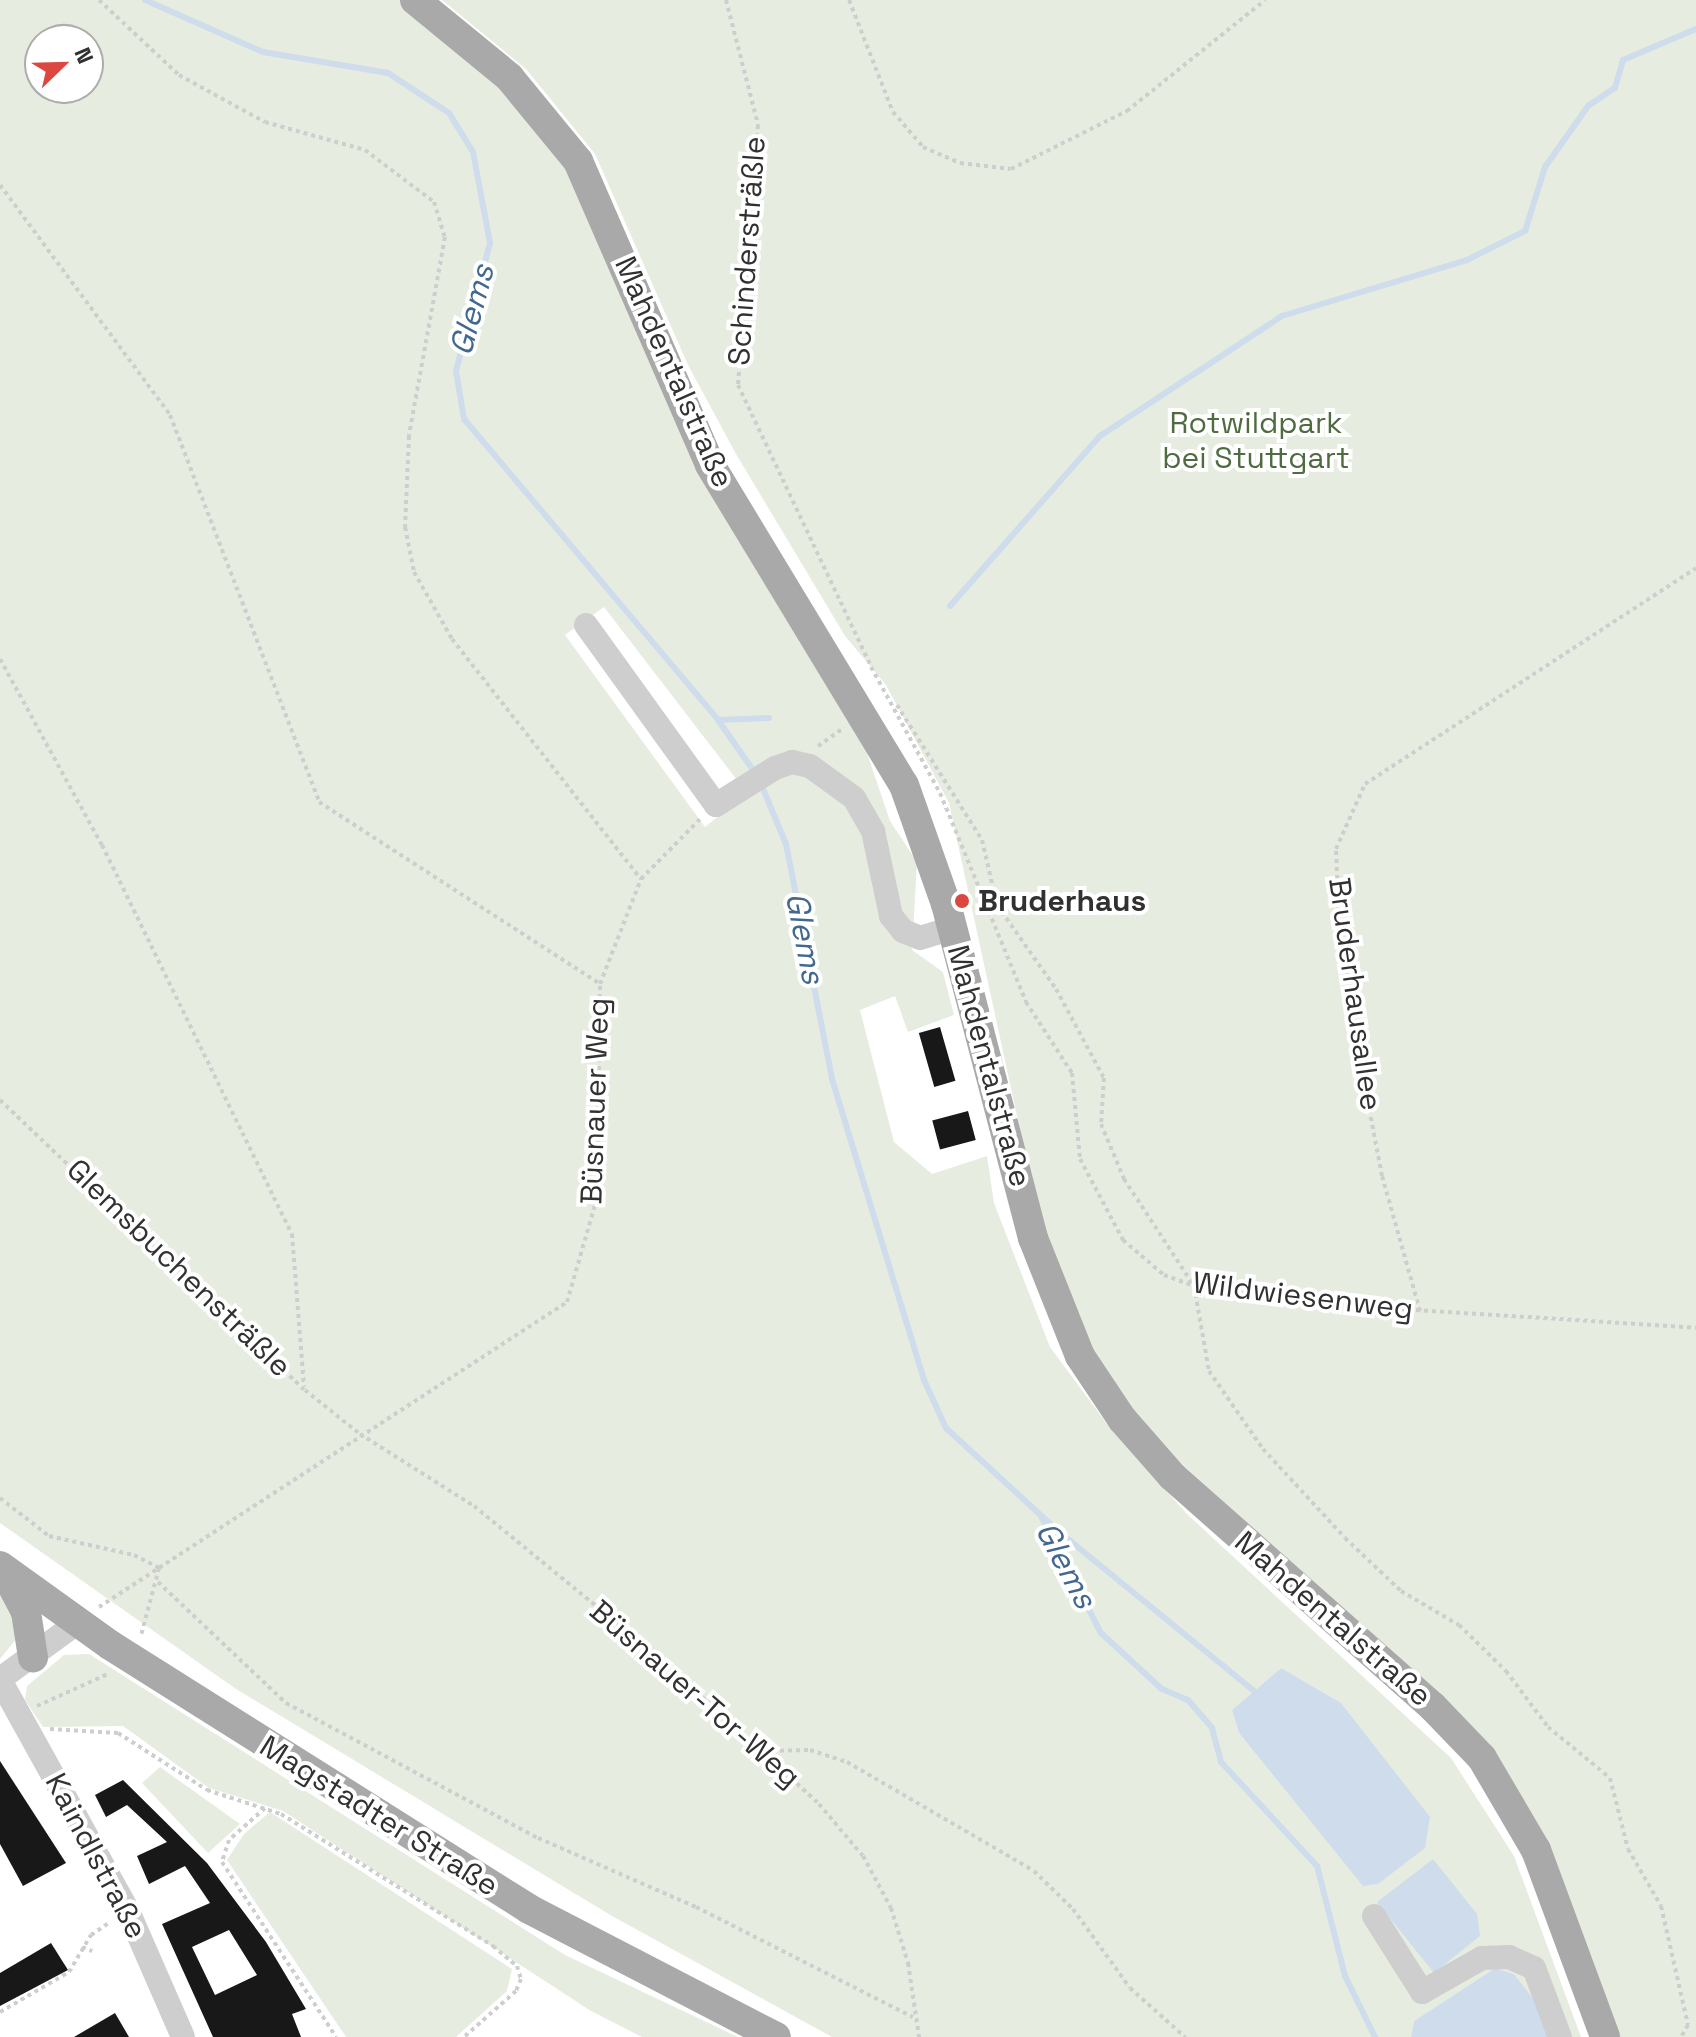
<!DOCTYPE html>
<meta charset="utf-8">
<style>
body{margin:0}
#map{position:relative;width:1696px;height:2037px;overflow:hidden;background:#fff;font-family:"Space Grotesk",sans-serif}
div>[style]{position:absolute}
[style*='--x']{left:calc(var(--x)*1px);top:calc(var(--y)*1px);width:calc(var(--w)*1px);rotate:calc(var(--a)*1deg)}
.green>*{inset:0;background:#e6ede0}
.water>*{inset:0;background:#cedceb}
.stream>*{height:6px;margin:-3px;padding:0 3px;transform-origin:3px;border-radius:3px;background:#cedceb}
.building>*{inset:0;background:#181818;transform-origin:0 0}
.path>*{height:4px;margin-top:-2px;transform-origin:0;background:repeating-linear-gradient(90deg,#cecece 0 4px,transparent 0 8px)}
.minor>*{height:24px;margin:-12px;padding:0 12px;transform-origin:12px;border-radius:12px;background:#cecece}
.major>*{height:30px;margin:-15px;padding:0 15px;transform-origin:15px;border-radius:15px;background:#a9a9a9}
.dots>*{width:22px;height:22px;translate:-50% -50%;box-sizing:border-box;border:4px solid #fff;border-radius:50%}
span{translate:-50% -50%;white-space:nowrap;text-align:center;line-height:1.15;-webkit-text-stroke:8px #fff;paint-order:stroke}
.street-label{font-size:30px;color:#313131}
.park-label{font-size:30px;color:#4f6b40}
.poi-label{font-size:30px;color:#313131;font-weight:700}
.left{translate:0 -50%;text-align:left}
.water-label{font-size:32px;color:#426890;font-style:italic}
.north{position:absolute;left:24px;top:24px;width:80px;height:80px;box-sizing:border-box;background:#fff;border:2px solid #adadad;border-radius:50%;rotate:67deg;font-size:22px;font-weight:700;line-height:32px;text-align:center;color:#313131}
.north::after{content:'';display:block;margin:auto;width:28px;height:36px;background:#dc473f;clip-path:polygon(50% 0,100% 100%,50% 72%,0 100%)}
</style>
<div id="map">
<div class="green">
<i style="clip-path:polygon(evenodd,0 0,401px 0,493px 76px,562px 160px,694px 464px,867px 753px,890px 821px,917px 862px,912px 950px,943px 972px,954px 1015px,908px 1032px,895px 996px,860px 1010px,894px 1142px,932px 1174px,987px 1156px,994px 1203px,1050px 1347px,1107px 1424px,1187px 1514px,1451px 1758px,1514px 1856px,1581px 2037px,1550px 2037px,1543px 2013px,1514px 1974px,1495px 1968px,1414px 2021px,1411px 2037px,832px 2037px,612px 1916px,236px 1689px,0 1523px,0 0,40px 40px,88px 40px,88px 88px,40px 88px,40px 40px,0 0,604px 607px,747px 793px,705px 827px,565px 635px,604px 607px,0 0,1281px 1668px,1378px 1884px,1363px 1885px,1239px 1733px,1232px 1710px,1281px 1668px)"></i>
<i style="clip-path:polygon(442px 0,1696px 0,1696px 2037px,1617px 2037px,1530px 1813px,1296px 1567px,1143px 1429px,1075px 1325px,1037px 1208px,949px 803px,886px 685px,845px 636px,736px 454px,688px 365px,595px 154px,526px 69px)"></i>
<i style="clip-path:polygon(0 1591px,9px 1599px,18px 1637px,0 1659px)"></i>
<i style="clip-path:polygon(89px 1654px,565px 1955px,738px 2037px,642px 2037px,591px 2011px,283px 1811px,209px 1788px,123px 1726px,43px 1727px,25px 1700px,27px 1686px,64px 1655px)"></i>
<i style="clip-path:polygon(160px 1767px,240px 1824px,208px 1853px,142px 1783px)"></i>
<i style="clip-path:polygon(270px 1812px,512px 1969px,507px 1991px,456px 2037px,346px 2037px,227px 1860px,244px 1834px)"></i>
</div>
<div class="water">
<i style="clip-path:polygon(1281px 1668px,1341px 1703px,1430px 1817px,1425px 1848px,1378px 1884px,1363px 1886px,1239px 1733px,1232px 1710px)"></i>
<i style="clip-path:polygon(1433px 1859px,1477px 1914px,1480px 1936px,1434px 1973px,1377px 1902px)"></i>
<i style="clip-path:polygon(1495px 1968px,1514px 1974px,1544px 2013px,1550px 2037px,1411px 2037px,1414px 2021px)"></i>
</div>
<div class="stream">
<i style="--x:145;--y:0;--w:129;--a:23.8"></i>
<i style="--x:263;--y:52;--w:127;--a:9.5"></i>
<i style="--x:388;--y:73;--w:73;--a:33.3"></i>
<i style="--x:449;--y:113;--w:46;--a:58.4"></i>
<i style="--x:473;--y:152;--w:93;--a:79.4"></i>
<i style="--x:490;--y:243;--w:132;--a:104.9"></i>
<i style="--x:456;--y:371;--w:49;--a:80.5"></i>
<i style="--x:464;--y:419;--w:394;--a:49.8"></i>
<i style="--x:718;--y:720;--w:66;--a:54.9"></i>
<i style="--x:950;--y:606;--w:227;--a:-48.6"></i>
<i style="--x:1100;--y:436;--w:218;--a:-33.4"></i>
<i style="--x:1282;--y:316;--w:193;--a:-16.8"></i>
<i style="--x:1467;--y:260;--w:65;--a:-26.6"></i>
<i style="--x:1525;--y:231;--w:67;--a:-72.6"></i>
<i style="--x:1545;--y:167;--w:75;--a:-54.8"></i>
<i style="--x:1588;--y:106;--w:32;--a:-34"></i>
<i style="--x:1615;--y:88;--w:29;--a:-74"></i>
<i style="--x:1623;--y:60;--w:79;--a:-23"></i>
<i style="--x:718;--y:720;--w:51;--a:-2.2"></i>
<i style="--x:761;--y:784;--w:65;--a:67.4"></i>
<i style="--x:786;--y:844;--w:239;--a:78.9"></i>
<i style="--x:832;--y:1079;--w:315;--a:73"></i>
<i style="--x:924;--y:1380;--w:53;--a:65.4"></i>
<i style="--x:946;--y:1428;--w:152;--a:42.6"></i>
<i style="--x:1058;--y:1531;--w:261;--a:39.2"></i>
<i style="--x:1041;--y:1516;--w:131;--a:62.9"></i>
<i style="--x:1101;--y:1633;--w:83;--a:42.6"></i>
<i style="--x:1162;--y:1689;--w:28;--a:23"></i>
<i style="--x:1188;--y:1700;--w:37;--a:49"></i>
<i style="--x:1212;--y:1728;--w:35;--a:75"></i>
<i style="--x:1221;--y:1762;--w:142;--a:47.3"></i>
<i style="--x:1317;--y:1866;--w:114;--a:75.7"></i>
<i style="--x:1345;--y:1976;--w:68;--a:63.8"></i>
</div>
<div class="building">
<i style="left:940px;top:1027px;width:56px;height:22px;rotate:74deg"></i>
<i style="left:968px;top:1111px;width:30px;height:37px;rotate:75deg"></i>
<i style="clip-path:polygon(0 1761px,66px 1863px,23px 1886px,0 1844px)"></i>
<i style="clip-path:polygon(evenodd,123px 1780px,207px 1863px,266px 1942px,306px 2009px,292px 2014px,301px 2037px,213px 2037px,162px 1924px,210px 1903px,185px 1866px,149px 1884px,137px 1856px,167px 1842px,127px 1805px,106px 1817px,95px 1795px,123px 1780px,229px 1930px,257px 1975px,215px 1995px,192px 1947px,229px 1930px)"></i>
<i style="clip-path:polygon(51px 1943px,68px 1970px,0 2006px,0 1973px)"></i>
<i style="clip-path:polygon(115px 2013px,129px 2037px,74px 2037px)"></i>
</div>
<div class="path">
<i style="--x:99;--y:0;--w:110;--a:43.2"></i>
<i style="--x:179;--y:75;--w:98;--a:28.7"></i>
<i style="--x:265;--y:122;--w:104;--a:15.6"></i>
<i style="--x:365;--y:150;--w:86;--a:37"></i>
<i style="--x:434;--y:202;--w:37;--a:73"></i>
<i style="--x:445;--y:237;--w:202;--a:100.3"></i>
<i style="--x:409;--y:436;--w:91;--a:92.5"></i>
<i style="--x:405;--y:527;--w:46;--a:78.7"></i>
<i style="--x:414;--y:572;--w:77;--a:60.4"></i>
<i style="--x:452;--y:639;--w:305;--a:51.8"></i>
<i style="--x:726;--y:0;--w:129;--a:75.6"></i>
<i style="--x:758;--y:125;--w:261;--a:94.4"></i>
<i style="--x:738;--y:385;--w:312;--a:64.7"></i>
<i style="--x:871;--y:667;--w:144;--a:61.3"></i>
<i style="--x:940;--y:793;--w:226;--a:67.6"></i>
<i style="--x:1026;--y:1002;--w:85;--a:57.1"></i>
<i style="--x:1072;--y:1073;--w:86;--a:84.7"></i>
<i style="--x:1080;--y:1159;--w:92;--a:62"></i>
<i style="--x:1123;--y:1240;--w:54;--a:40.5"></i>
<i style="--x:1164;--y:1275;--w:32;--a:20"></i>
<i style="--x:1194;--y:1286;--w:111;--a:8.8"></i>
<i style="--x:1304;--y:1303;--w:393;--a:3.6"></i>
<i style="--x:849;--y:0;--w:120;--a:68.6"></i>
<i style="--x:893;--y:112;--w:46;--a:49.4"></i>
<i style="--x:923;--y:147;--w:40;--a:23.4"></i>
<i style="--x:960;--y:163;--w:51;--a:6.7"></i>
<i style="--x:1011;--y:169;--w:130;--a:-26.6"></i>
<i style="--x:1127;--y:111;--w:177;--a:-38.8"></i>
<i style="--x:0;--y:185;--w:286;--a:53.5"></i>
<i style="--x:170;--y:415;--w:415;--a:68.9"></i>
<i style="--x:319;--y:802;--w:335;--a:32.9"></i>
<i style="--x:0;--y:659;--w:212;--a:61.3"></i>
<i style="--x:102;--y:845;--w:433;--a:64"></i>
<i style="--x:292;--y:1234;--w:153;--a:85.5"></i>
<i style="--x:897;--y:705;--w:160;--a:57.8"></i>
<i style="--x:982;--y:840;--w:67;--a:77"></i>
<i style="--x:997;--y:905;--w:103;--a:54.9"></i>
<i style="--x:1056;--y:989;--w:101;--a:61.7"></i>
<i style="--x:1104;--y:1078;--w:46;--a:93.7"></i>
<i style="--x:1101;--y:1124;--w:60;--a:67.3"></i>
<i style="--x:1124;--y:1179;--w:128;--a:56.8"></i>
<i style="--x:1194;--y:1286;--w:86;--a:80"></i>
<i style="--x:1209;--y:1371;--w:95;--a:55.3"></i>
<i style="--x:1263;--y:1449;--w:121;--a:47.3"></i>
<i style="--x:1345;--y:1538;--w:77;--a:43.4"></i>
<i style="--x:1401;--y:1591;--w:67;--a:30.4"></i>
<i style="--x:1459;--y:1625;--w:66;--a:44.4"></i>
<i style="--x:1506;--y:1671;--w:70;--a:53.1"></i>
<i style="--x:1548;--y:1727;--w:80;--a:39.4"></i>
<i style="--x:1610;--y:1778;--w:73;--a:75.8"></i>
<i style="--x:1628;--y:1849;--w:66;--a:59.9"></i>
<i style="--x:1661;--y:1906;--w:122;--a:77.2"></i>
<i style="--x:1688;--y:2025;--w:14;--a:120"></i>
<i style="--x:818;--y:746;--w:32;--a:-35"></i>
<i style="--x:0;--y:1100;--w:421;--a:43.6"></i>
<i style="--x:305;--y:1390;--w:70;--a:38.7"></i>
<i style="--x:360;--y:1434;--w:135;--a:32.3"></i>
<i style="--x:474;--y:1506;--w:234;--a:39.3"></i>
<i style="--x:655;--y:1654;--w:222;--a:42.4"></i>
<i style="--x:819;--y:1804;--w:68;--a:49.8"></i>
<i style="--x:863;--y:1856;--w:59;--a:61.7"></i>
<i style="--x:891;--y:1908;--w:58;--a:72.8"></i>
<i style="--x:908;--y:1963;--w:75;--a:81.5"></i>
<i style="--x:1420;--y:1311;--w:140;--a:-105.7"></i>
<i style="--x:1382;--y:1176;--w:107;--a:-100.8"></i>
<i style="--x:1362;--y:1071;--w:154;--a:-98.6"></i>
<i style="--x:1339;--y:919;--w:70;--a:-92.5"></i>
<i style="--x:1336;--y:849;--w:71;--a:-66"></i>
<i style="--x:1365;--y:784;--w:395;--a:-33.1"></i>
<i style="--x:0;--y:1498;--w:62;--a:37.8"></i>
<i style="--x:49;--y:1536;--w:87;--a:12.6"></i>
<i style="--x:134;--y:1555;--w:28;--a:27"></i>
<i style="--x:159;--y:1568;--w:69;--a:105"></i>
<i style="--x:158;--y:1582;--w:176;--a:43.4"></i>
<i style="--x:286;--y:1703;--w:286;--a:28.2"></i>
<i style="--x:538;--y:1838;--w:172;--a:23.6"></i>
<i style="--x:696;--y:1907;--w:243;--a:26.9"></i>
<i style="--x:99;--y:1607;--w:559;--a:-33.09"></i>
<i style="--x:567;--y:1302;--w:108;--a:-73.9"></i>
<i style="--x:597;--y:1198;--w:214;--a:-89.2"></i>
<i style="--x:600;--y:984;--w:113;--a:-68.7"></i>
<i style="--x:641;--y:879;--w:84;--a:-45.5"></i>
<i style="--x:37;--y:1706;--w:78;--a:-24.3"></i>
<i style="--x:50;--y:1729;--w:68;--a:3.4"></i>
<i style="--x:118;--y:1733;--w:106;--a:32.6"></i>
<i style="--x:207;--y:1790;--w:78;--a:18"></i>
<i style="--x:281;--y:1814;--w:250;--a:31.9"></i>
<i style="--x:493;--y:1946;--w:31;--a:40"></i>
<i style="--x:517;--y:1966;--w:14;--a:73"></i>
<i style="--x:521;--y:1979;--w:13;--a:113"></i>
<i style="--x:516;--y:1991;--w:69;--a:138.5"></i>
<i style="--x:764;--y:1751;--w:46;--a:-1.2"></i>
<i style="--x:810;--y:1750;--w:39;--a:18"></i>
<i style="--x:847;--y:1762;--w:216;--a:30.2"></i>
<i style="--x:1034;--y:1871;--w:54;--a:44.3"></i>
<i style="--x:1073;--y:1909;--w:97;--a:54.2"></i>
<i style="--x:1130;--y:1988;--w:74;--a:41.7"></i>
<i style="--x:265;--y:1808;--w:48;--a:138.4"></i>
<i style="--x:229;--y:1840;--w:23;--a:108"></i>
<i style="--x:222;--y:1862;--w:209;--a:56.9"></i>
<i style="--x:82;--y:1947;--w:11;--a:22"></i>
<i style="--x:0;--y:2012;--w:80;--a:-30.1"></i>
<i style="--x:69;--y:1972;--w:43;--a:-59.3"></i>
<i style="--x:91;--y:1935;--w:22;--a:-34"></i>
</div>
<div class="minor">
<i style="--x:586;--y:625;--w:222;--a:54.2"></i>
<i style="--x:716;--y:805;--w:70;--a:-32.1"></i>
<i style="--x:775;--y:768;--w:18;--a:-19"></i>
<i style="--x:792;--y:762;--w:18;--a:13"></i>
<i style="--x:810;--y:766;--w:54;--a:36"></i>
<i style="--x:854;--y:798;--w:38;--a:60"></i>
<i style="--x:873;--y:831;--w:87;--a:78"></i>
<i style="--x:891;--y:916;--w:19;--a:51"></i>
<i style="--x:903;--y:931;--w:18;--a:22"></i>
<i style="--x:920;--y:938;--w:34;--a:-17"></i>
<i style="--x:0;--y:1679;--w:95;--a:-36"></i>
<i style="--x:0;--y:1680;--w:264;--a:61"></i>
<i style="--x:128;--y:1911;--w:137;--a:66.4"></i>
<i style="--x:1374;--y:1916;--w:90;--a:57.7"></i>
<i style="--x:1422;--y:1992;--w:69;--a:-29.5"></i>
<i style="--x:1482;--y:1958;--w:27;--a:-2"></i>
<i style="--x:1509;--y:1957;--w:27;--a:24"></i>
<i style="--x:1534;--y:1968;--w:74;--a:69.4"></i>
</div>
<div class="major">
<i style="--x:415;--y:0;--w:122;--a:39.3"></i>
<i style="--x:509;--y:77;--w:109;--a:50.6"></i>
<i style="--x:578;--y:161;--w:331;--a:66.5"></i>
<i style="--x:710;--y:465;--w:374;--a:58.8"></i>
<i style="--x:904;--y:785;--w:126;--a:70.6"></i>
<i style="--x:946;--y:904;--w:345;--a:75.4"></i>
<i style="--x:1033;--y:1238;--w:127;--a:68.3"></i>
<i style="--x:1080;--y:1356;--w:76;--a:56.3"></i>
<i style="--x:1122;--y:1419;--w:76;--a:48.7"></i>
<i style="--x:1172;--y:1476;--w:347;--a:41.5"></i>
<i style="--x:1432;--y:1706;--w:72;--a:46.1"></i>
<i style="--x:1482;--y:1758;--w:107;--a:59.6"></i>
<i style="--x:1536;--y:1850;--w:199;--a:69.7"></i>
<i style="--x:0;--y:1566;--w:135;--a:35.7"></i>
<i style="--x:110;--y:1645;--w:495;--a:32.2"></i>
<i style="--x:529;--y:1909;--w:278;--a:27.4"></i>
<i style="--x:6;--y:1574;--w:43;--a:62.2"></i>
<i style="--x:26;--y:1612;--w:46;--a:81.2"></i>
</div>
<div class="dots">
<i style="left:962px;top:901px;background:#dc473f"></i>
</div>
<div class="street-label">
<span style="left:747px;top:251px;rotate:-86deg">Schindersträßle</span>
<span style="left:674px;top:372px;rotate:66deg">Mahdentalstraße</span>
<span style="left:1355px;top:994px;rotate:82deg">Bruderhausallee</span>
<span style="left:989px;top:1066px;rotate:75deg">Mahdentalstraße</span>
<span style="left:595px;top:1101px;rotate:-88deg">Büsnauer Weg</span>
<span style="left:179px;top:1268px;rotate:44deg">Glemsbuchensträßle</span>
<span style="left:1303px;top:1296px;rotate:7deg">Wildwiesenweg</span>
<span style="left:1333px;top:1619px;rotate:41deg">Mahdentalstraße</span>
<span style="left:695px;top:1694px;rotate:41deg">Büsnauer-Tor-Weg</span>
<span style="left:379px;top:1816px;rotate:32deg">Magstadter Straße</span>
<span style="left:96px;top:1856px;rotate:62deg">Kaindlstraße</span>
</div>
<div class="park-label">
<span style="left:1256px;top:440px">Rotwildpark<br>bei Stuttgart</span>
</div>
<div class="poi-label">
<span class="left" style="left:978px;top:901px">Bruderhaus</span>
</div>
<div class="water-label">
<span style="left:472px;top:310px;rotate:-75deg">Glems</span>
<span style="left:805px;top:938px;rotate:79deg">Glems</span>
<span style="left:1066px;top:1565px;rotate:62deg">Glems</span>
</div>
<div class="north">N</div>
</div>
